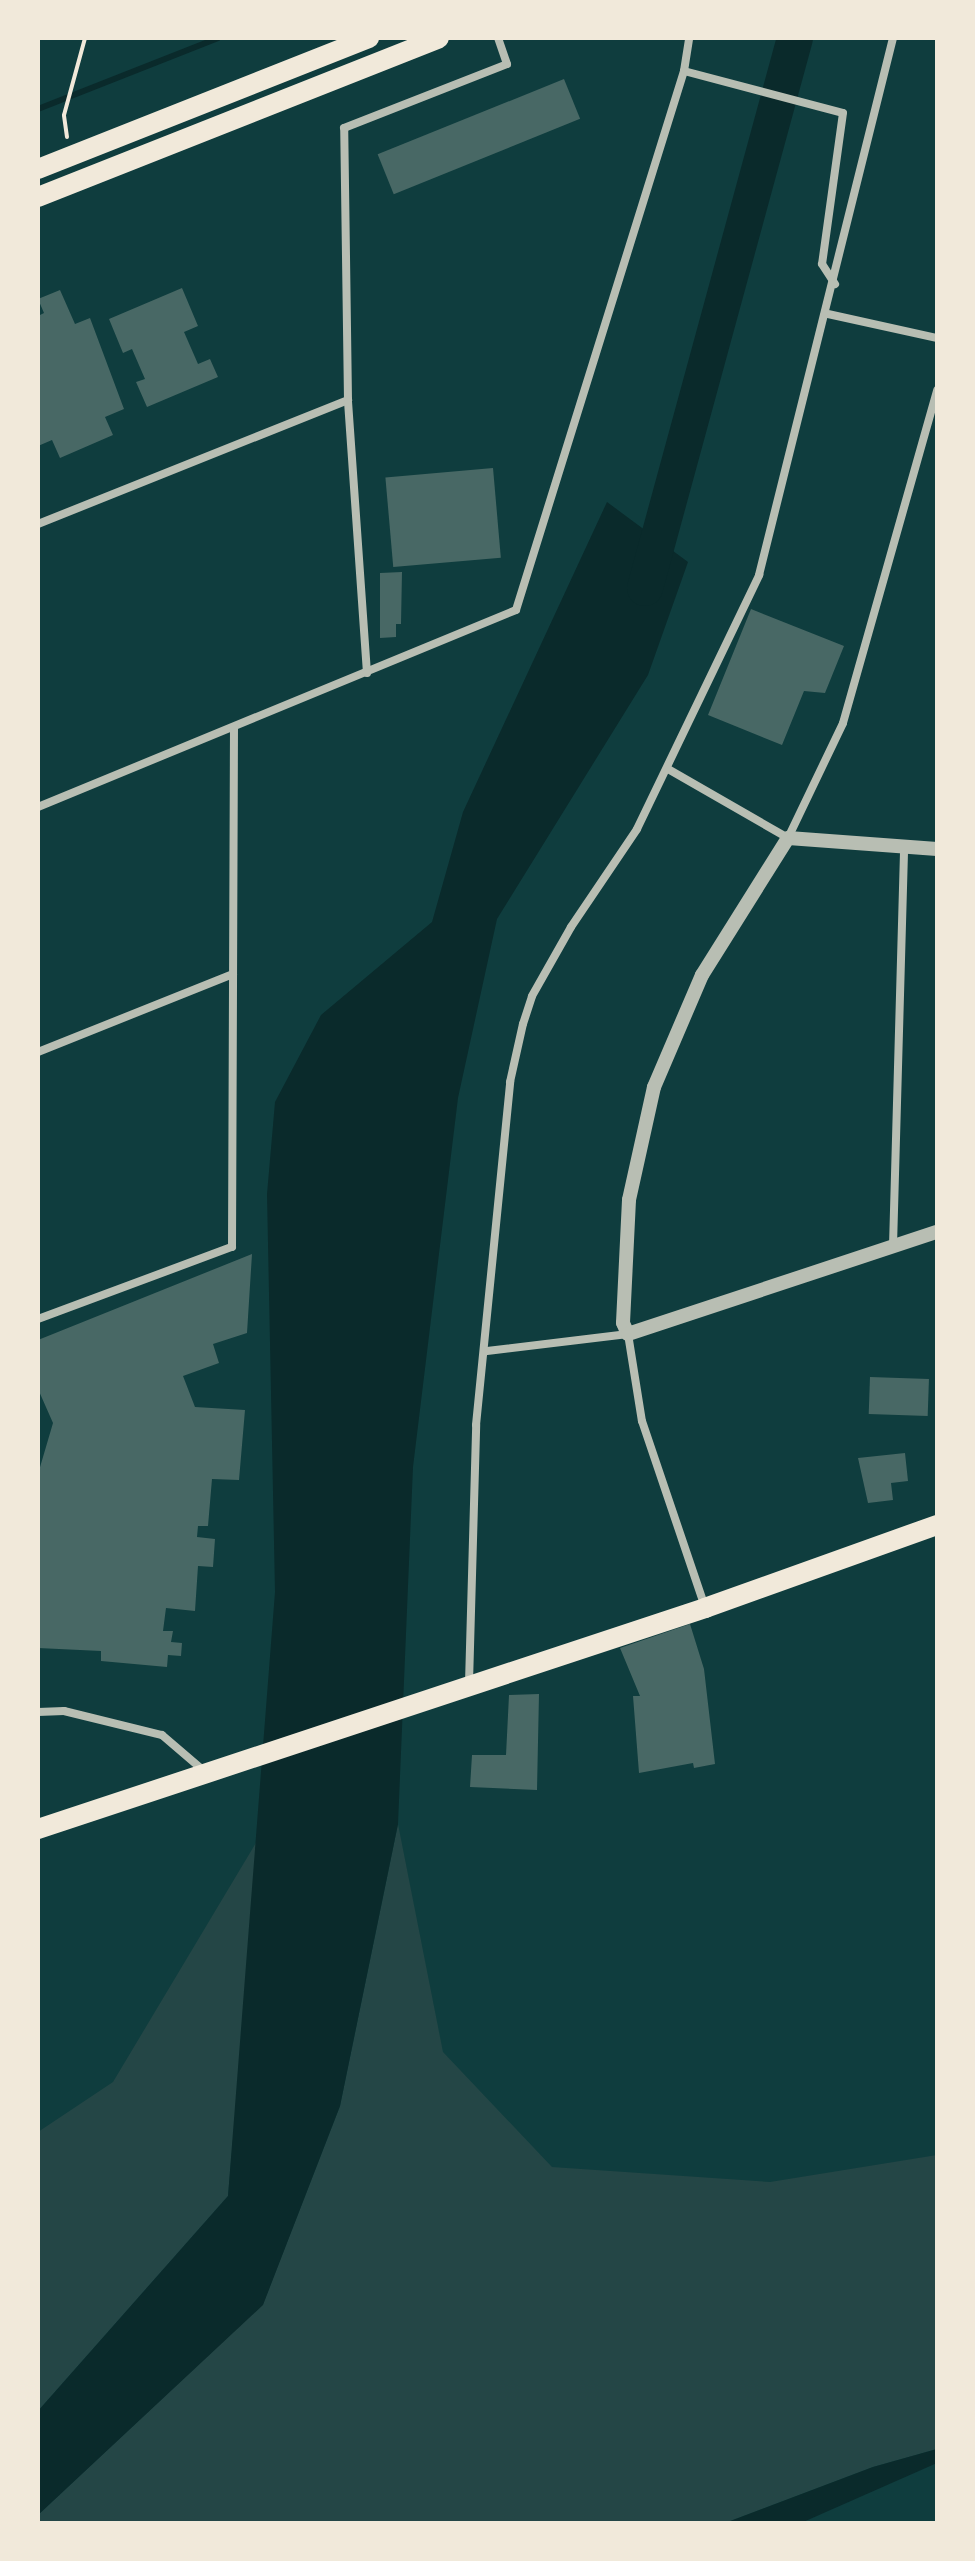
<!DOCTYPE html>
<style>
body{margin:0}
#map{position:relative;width:975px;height:2561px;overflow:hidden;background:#0f3d3e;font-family:Literata,serif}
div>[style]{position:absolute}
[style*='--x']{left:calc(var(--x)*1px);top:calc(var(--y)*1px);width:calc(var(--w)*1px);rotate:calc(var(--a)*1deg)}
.green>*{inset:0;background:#244646}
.water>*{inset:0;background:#0a2a2b}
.stream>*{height:6px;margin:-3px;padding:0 3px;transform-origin:3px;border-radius:3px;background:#0a2a2b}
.river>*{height:36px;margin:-18px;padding:0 18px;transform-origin:18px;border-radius:18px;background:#0a2a2b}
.building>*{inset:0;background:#486865;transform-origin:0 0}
.path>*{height:4px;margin:-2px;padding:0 2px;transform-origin:2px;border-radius:2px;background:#f1e9da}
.minor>*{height:8px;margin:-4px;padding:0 4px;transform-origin:4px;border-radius:4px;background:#b8beb3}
.tertiary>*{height:14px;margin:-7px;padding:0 7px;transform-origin:7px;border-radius:7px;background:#b8beb3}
.primary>*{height:20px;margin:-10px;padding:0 10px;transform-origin:10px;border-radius:10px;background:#f1e9da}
.trunk>*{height:20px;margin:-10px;padding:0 10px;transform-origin:10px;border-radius:10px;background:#f1e9da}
span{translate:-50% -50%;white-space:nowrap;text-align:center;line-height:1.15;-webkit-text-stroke:7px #f1e9da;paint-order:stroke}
.frame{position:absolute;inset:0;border:40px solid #f1e9da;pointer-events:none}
</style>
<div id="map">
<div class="green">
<i style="clip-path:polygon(398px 1824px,443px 2052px,552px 2167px,770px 2182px,937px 2155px,937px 2449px,873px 2467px,725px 2523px,38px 2523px,38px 2515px,263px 2304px,340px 2106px)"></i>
<i style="clip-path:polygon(260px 1836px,228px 2196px,38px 2411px,38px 2132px,113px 2082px)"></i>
</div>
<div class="water">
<i style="clip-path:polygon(607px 502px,688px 562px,648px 675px,497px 919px,458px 1098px,413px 1467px,398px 1824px,340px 2106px,263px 2305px,38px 2515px,38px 2411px,228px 2196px,275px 1592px,267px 1194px,275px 1102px,321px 1015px,432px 922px,463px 812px)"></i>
<i style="clip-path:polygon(937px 2449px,937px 2463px,801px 2523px,725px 2523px,873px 2467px)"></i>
</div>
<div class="stream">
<i style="--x:38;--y:109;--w:193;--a:-21.5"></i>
</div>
<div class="river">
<i style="--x:645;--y:588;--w:570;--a:-74.74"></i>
</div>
<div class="building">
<i style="left:564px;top:79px;width:43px;height:201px;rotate:68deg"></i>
<i style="clip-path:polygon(182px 288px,198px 326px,184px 332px,198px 364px,210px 359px,218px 377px,147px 407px,136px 382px,145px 379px,132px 349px,123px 353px,109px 319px)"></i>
<i style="clip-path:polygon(60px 290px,75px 324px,90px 318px,124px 409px,105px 417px,113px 435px,60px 458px,52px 440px,38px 446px,38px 316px,44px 313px,38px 299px)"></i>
<i style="left:493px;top:468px;width:90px;height:108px;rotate:85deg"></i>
<i style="clip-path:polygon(402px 572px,401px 624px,396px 624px,396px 637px,380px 638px,380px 573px)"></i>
<i style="clip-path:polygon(751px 609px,844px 646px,825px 693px,804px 691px,782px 745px,708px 715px)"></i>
<i style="clip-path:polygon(252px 1254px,247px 1333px,213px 1344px,219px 1363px,183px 1376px,195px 1407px,245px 1410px,239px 1480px,212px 1479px,208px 1526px,198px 1526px,197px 1537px,215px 1539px,213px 1567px,198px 1566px,195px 1611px,166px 1608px,163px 1631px,173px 1631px,171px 1642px,182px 1643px,181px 1656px,168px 1655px,167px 1667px,101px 1661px,101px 1651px,38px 1648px,38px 1474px,53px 1423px,38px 1389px,38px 1340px)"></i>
<i style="left:870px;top:1377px;width:59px;height:37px;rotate:2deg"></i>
<i style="clip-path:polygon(905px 1453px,908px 1481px,891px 1483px,893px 1500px,868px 1503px,858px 1458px)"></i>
<i style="clip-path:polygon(690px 1624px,704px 1669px,715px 1764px,694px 1768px,693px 1763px,639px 1773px,633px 1696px,640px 1696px,620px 1648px)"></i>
<i style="clip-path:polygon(539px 1694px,537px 1790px,470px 1787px,472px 1755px,506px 1755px,509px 1695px)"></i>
</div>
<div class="path">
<i style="--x:67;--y:137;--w:22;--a:-98"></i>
<i style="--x:64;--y:115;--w:80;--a:-74.7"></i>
</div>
<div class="minor">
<i style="--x:684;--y:71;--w:164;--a:14.8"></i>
<i style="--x:843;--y:113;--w:152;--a:97.9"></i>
<i style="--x:822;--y:264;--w:24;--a:57"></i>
<i style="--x:828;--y:314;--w:112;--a:12.4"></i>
<i style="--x:38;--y:524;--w:334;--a:-21.8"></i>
<i style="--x:367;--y:673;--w:274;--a:-94"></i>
<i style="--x:348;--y:400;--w:272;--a:-90.8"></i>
<i style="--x:344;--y:128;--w:175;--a:-21.4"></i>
<i style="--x:507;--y:64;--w:28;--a:-109"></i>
<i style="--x:668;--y:769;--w:138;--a:29.9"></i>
<i style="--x:788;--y:838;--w:127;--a:-64.4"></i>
<i style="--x:843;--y:723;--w:346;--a:-74.2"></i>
<i style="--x:38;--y:807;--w:517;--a:-22.4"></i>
<i style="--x:516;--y:610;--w:565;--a:-72.69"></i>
<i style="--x:684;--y:71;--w:33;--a:-81"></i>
<i style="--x:38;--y:1052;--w:210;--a:-21.8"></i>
<i style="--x:893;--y:1246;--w:398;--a:-88.4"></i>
<i style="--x:38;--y:1319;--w:207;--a:-20.4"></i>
<i style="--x:232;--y:1247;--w:520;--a:-89.78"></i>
<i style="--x:487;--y:1351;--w:142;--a:-6.9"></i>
<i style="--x:628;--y:1334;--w:88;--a:80.9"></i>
<i style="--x:642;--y:1421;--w:196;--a:71.3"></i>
<i style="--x:469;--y:1683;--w:258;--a:-88.4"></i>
<i style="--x:476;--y:1425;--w:345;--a:-84.3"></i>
<i style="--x:510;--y:1082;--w:59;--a:-77.4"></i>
<i style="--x:523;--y:1024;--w:29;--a:-72"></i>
<i style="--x:532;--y:996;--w:79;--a:-60.5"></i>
<i style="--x:571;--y:927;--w:118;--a:-56"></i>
<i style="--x:637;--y:829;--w:282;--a:-64.3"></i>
<i style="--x:759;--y:575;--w:553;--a:-75.99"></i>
<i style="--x:38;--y:1712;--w:26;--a:-2"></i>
<i style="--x:64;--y:1711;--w:101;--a:13.8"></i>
<i style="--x:162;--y:1735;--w:55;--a:40.6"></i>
</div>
<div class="tertiary">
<i style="--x:937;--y:849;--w:149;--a:-175.8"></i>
<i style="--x:788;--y:838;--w:162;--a:122.1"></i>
<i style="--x:702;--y:975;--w:122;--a:113.2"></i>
<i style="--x:654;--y:1087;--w:116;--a:102.5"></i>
<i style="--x:629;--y:1200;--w:123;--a:92.8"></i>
<i style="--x:623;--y:1323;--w:12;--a:66"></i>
<i style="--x:628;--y:1334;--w:325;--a:-18.3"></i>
</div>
<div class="primary">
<i style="--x:38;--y:1829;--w:703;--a:-18.33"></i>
<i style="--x:705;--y:1608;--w:246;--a:-19.7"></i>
</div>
<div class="trunk">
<i style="--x:38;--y:169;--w:356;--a:-21.6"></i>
<i style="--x:38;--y:197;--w:431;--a:-21.6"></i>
</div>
<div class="frame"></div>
</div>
